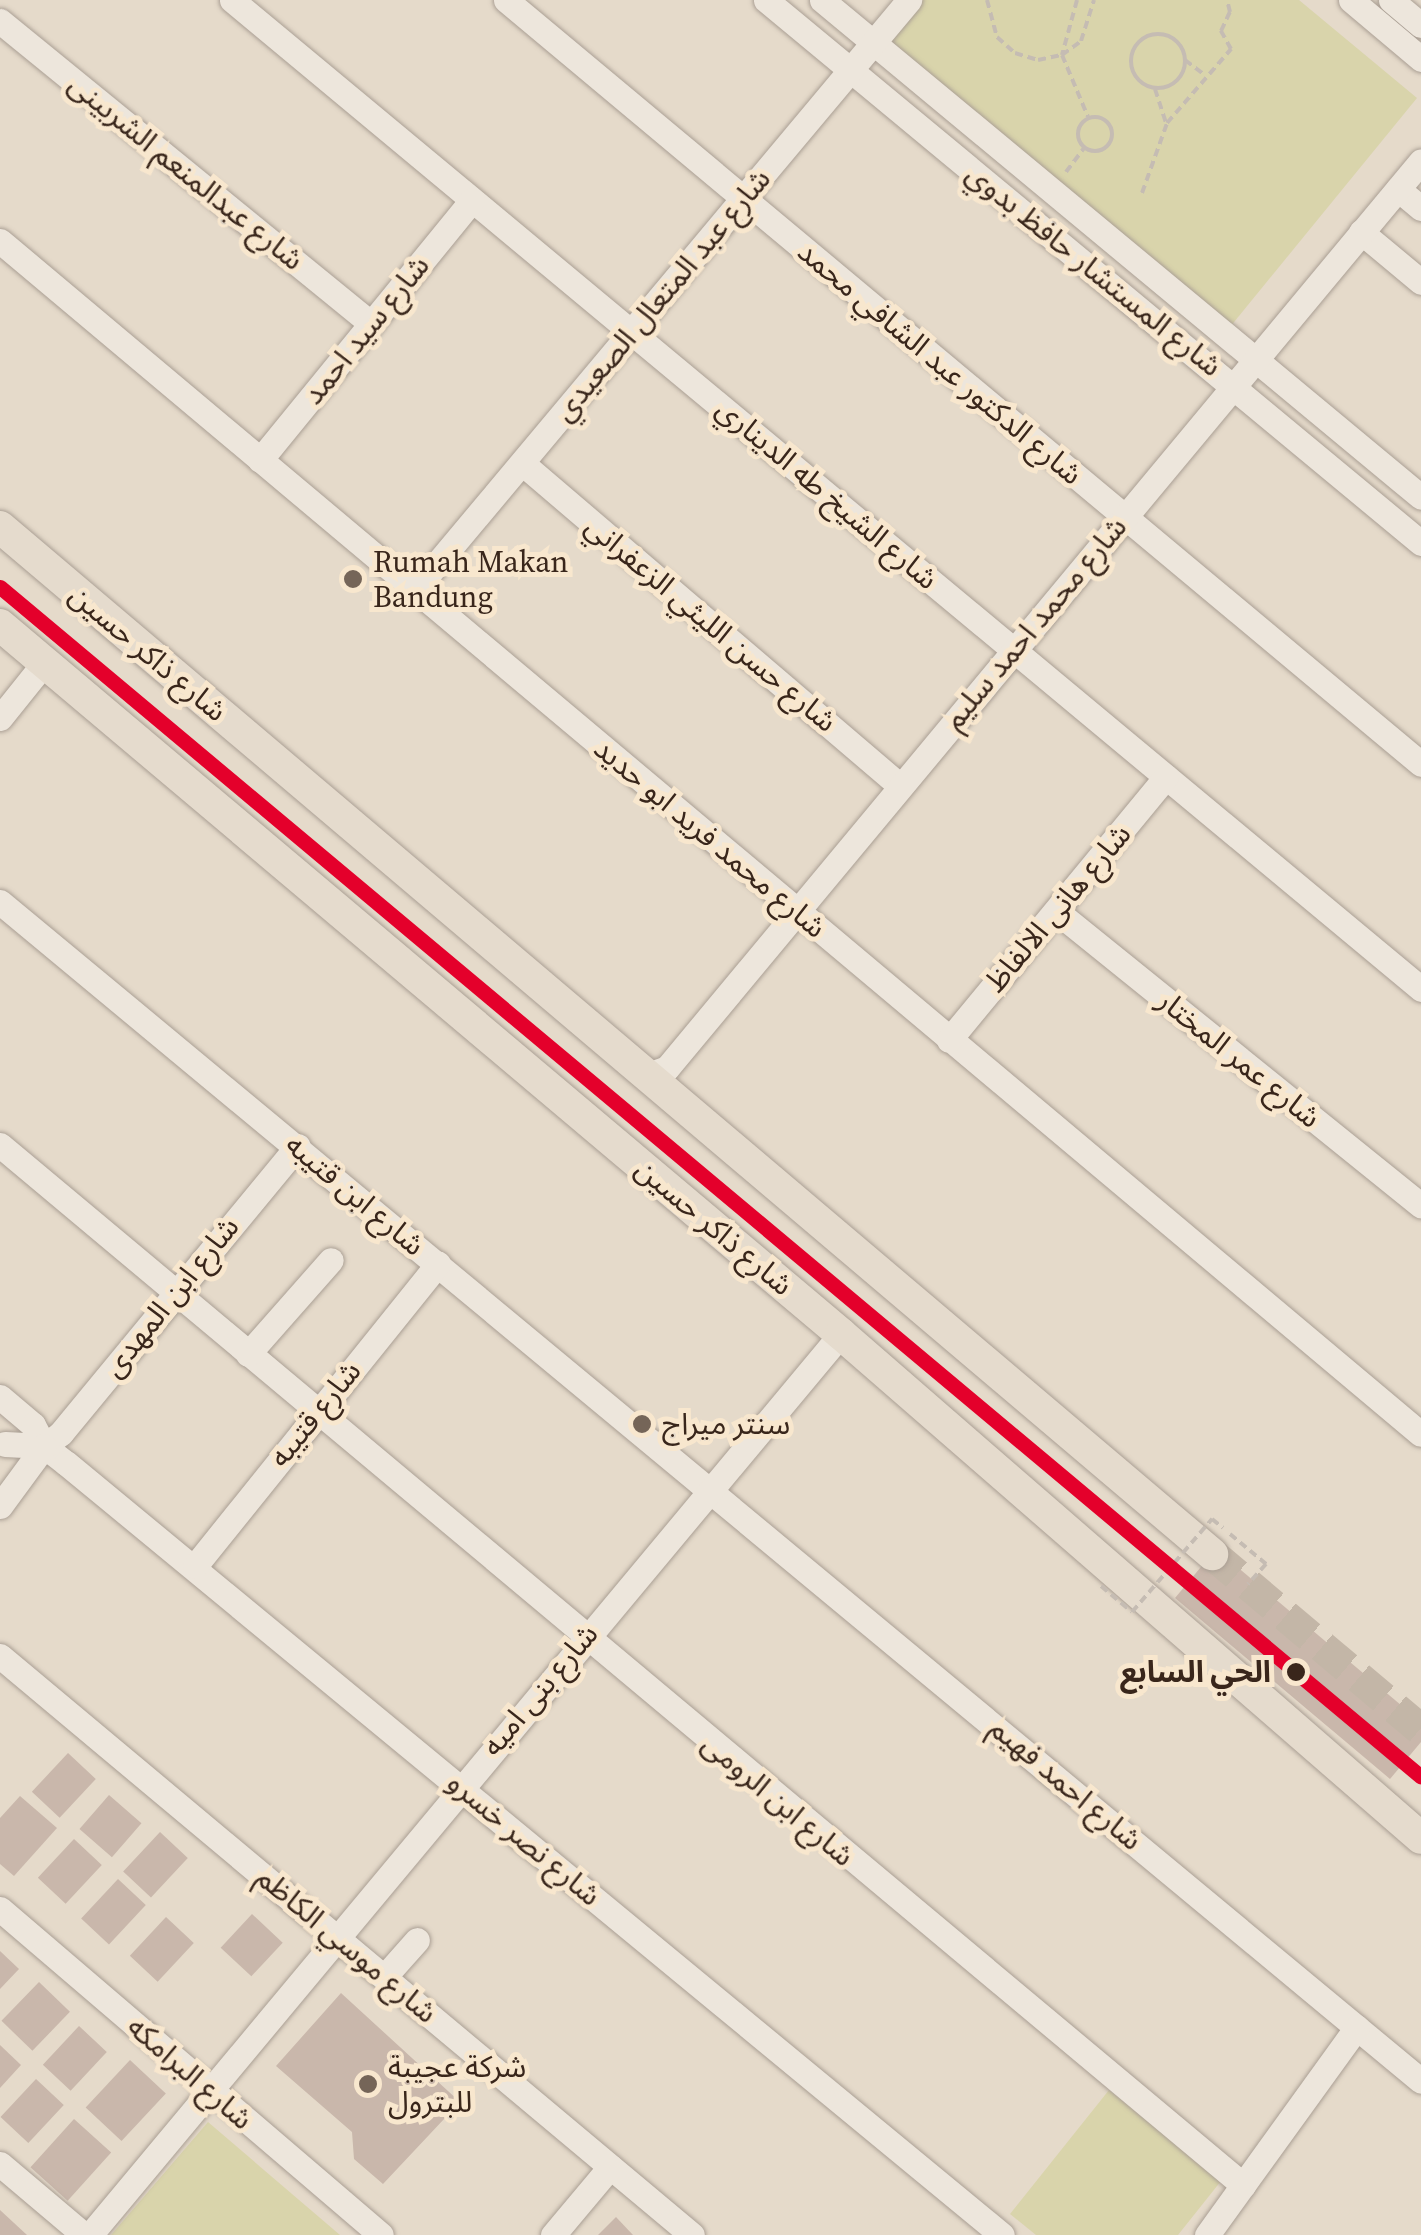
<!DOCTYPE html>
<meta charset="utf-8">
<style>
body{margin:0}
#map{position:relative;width:1421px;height:2235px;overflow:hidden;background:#e5daca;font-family:"Source Serif 4","Noto Sans Arabic",serif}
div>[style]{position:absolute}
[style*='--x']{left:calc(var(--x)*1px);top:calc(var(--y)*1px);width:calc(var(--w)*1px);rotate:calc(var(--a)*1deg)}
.green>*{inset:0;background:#d9d4ab}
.building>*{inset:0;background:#c9b7ab;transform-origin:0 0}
.major-tunnel>*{height:32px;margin-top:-16px;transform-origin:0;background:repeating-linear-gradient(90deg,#c3b6a7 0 32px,transparent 0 48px)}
.path>*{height:4px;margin-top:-2px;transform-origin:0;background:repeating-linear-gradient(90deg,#c5bcb3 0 8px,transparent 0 13px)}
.path>.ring{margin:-2px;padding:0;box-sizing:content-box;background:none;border:4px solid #c5bcb3;border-radius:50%}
.roads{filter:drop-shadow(0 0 2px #aa9f94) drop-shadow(0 0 2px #aa9f94)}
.minor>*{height:25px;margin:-12.5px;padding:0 12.5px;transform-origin:12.5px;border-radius:12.5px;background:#ede6dc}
.major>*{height:32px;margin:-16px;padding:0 16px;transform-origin:16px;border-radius:16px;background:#e5dbcd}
.path-bridge>*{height:4px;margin-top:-2px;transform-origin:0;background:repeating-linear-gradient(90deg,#c5bcb3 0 8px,transparent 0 13px)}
.metro-1>*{height:15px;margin:-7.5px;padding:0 7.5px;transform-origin:7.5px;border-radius:7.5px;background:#e4002b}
.dots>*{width:28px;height:28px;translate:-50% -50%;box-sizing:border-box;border:5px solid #f8e7ce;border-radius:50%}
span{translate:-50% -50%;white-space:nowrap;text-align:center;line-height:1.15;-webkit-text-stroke:10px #f8e7ce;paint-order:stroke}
.street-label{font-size:30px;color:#39261b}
.poi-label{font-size:30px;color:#39261b}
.left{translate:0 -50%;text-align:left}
.stop-label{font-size:30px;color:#39261b;font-weight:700}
.right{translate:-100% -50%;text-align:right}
</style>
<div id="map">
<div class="green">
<i style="clip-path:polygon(921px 0,1299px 0,1417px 98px,1230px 327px,887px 42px)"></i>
<i style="clip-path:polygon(1109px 2090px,1221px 2181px,1178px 2235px,1036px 2235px,1010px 2214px)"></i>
<i style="clip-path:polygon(208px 2122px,340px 2235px,111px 2235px)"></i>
</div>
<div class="building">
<i style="clip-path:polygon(1216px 1549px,1421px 1722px,1421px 1742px,1390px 1779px,1175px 1598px)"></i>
<i style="left:68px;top:1753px;width:38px;height:53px;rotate:43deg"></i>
<i style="left:109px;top:1795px;width:43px;height:45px;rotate:41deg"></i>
<i style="clip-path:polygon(20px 1796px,57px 1828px,14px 1876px,0 1864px,0 1818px)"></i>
<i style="left:160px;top:1832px;width:38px;height:54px;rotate:43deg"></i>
<i style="left:74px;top:1839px;width:38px;height:53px;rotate:43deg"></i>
<i style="left:118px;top:1879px;width:38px;height:54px;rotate:43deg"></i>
<i style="left:252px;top:1914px;width:42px;height:46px;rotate:43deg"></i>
<i style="left:166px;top:1917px;width:38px;height:53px;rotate:43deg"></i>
<i style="clip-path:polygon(0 1951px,19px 1969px,0 1989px)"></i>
<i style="left:39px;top:1982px;width:43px;height:54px;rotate:44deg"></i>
<i style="clip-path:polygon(341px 1993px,460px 2102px,383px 2184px,354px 2159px,352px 2132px,276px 2066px)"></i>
<i style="left:79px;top:2026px;width:38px;height:53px;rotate:43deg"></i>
<i style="clip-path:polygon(0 2045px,21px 2065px,0 2088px)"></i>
<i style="left:130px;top:2060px;width:49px;height:65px;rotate:43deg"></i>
<i style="left:36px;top:2079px;width:38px;height:52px;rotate:43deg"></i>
<i style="left:74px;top:2119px;width:50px;height:65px;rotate:42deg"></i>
<i style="clip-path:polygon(0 2210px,27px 2235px,0 2235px)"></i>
<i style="clip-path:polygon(616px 2217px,633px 2235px,598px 2235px)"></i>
</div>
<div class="major-tunnel">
<i style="--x:1212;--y:1554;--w:273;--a:40.1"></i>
</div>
<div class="path">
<i style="--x:987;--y:0;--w:38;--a:75"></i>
<i style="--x:997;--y:37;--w:24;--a:42"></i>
<i style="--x:1015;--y:53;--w:24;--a:17"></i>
<i style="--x:1038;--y:60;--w:25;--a:-12"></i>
<i style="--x:1062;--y:55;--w:24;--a:-36"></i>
<i style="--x:1081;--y:41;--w:43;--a:-72.4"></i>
<i style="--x:1077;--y:0;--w:57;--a:105.3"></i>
<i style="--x:1062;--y:55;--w:67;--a:67.2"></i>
<i class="ring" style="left:1131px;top:34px;width:50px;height:50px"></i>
<i style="--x:1185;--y:60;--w:25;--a:37"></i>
<i style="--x:1155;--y:89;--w:35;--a:72"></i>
<i class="ring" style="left:1078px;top:117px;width:30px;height:30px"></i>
<i style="--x:1066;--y:172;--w:30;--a:-53"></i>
<i style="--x:1142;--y:193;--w:74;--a:-70.3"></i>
<i style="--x:1167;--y:123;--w:98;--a:-49.1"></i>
<i style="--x:1231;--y:49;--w:21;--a:-119"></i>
<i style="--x:1221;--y:31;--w:21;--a:-65"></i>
<i style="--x:1230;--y:12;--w:12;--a:-104"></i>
<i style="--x:1230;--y:1534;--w:47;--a:39.8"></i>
<i style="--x:1266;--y:1564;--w:27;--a:132"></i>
</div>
<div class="roads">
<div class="minor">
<i style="--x:232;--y:0;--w:1547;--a:39.75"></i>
<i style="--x:506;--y:0;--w:1192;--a:39.86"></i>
<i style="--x:766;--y:0;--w:851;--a:39.66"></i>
<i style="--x:822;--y:0;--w:778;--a:39.68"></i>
<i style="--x:1351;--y:0;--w:92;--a:40.1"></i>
<i style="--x:1391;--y:0;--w:39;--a:40"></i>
<i style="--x:0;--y:21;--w:479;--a:39.2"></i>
<i style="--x:1398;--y:189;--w:30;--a:40"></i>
<i style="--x:1361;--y:232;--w:78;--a:39.8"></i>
<i style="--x:0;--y:241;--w:1855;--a:40.02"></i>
<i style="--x:260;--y:460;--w:335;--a:-50.8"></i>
<i style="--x:522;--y:463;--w:497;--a:40.5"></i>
<i style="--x:415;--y:590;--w:770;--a:-50.06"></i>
<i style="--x:0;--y:718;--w:70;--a:-51.3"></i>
<i style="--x:0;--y:902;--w:1846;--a:39.68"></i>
<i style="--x:1056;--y:911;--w:469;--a:38.9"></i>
<i style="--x:949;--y:1040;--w:341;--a:-50.5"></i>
<i style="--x:645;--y:1076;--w:23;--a:-20"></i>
<i style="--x:667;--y:1068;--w:1179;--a:-50.26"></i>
<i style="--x:0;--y:1145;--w:1621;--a:39.92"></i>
<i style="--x:248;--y:1354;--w:125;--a:-48.6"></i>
<i style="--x:0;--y:1397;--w:43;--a:40.3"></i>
<i style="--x:33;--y:1425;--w:24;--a:62"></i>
<i style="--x:5;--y:1444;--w:39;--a:3"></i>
<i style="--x:44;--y:1446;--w:28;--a:38"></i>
<i style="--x:66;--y:1463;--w:1213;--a:39.52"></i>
<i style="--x:44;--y:1446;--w:21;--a:-37"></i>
<i style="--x:61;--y:1433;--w:372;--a:-50.5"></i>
<i style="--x:0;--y:1506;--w:74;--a:-53.7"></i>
<i style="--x:195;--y:1566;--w:388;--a:-51.2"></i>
<i style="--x:0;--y:1656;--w:902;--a:39.92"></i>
<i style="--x:0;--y:1909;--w:501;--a:40.55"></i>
<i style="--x:385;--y:1976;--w:48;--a:-48.4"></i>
<i style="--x:0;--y:2164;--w:110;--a:40.2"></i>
<i style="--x:90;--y:2235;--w:1173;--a:-50.19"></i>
<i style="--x:553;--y:2235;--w:89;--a:-50"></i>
<i style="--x:1207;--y:2235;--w:256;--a:-54.2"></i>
</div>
<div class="major">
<i style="--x:0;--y:527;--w:1589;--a:40.28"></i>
<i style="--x:0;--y:625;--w:1100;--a:40.13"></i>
<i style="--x:841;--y:1334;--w:768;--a:40.99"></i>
</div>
</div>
<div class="path-bridge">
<i style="--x:1101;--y:1586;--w:40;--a:40"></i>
<i style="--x:1132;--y:1612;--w:123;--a:-49.3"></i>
<i style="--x:1212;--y:1519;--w:14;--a:39"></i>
</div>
<div class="metro-1">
<i style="--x:0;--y:587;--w:1853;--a:39.94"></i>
</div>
<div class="dots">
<i style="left:353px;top:579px;background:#756558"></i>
<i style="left:642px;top:1424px;background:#756558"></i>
<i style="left:1296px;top:1672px;background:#39261b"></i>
<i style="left:368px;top:2084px;background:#756558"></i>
</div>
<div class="street-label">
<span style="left:186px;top:172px;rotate:39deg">شارع عبدالمنعم الشربينى</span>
<span style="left:1094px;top:270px;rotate:39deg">شارع المستشار حافظ بدوي</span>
<span style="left:662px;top:295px;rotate:-50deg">شارع عبد المتعال الصعيدي</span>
<span style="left:366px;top:330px;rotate:-51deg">شارع سيد احمد</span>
<span style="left:940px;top:363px;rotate:40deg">شارع الدكتور عبد الشافي محمد</span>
<span style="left:827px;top:494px;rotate:40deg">شارع الشيخ طه الديناري</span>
<span style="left:1035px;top:623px;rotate:-50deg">شارع محمد احمد سليم</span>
<span style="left:711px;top:624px;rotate:40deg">شارع حسن الليثي الزعفراني</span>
<span style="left:148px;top:653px;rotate:40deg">شارع ذاكر حسين</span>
<span style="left:710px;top:838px;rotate:40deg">شارع محمد فريد ابو حديد</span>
<span style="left:1058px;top:908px;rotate:-50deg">شارع هانى الالفاظ</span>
<span style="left:1239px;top:1059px;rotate:39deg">شارع عمر المختار</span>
<span style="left:355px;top:1195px;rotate:40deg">شارع ابن قتيبه</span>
<span style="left:714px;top:1227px;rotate:40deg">شارع ذاكر حسين</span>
<span style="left:171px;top:1297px;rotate:-51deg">شارع ابن المهدى</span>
<span style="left:315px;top:1414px;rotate:-51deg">شارع قتيبه</span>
<span style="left:540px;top:1690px;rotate:-50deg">شارع بنى اميه</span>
<span style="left:1066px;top:1784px;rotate:40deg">شارع احمد فهيم</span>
<span style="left:778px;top:1800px;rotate:40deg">شارع ابن الرومى</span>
<span style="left:524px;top:1839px;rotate:40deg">شارع نصر خسرو</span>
<span style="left:347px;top:1945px;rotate:40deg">شارع موسي الكاظم</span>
<span style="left:190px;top:2073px;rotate:41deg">شارع البرامكه</span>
</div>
<div class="poi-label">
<span class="left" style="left:373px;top:579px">Rumah Makan<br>Bandung</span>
<span class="left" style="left:662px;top:1424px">سنتر ميراج</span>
<span class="left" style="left:388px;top:2084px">شركة عجيبة<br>للبترول</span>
</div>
<div class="stop-label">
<span class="right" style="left:1271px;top:1672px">الحي السابع</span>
</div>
</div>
